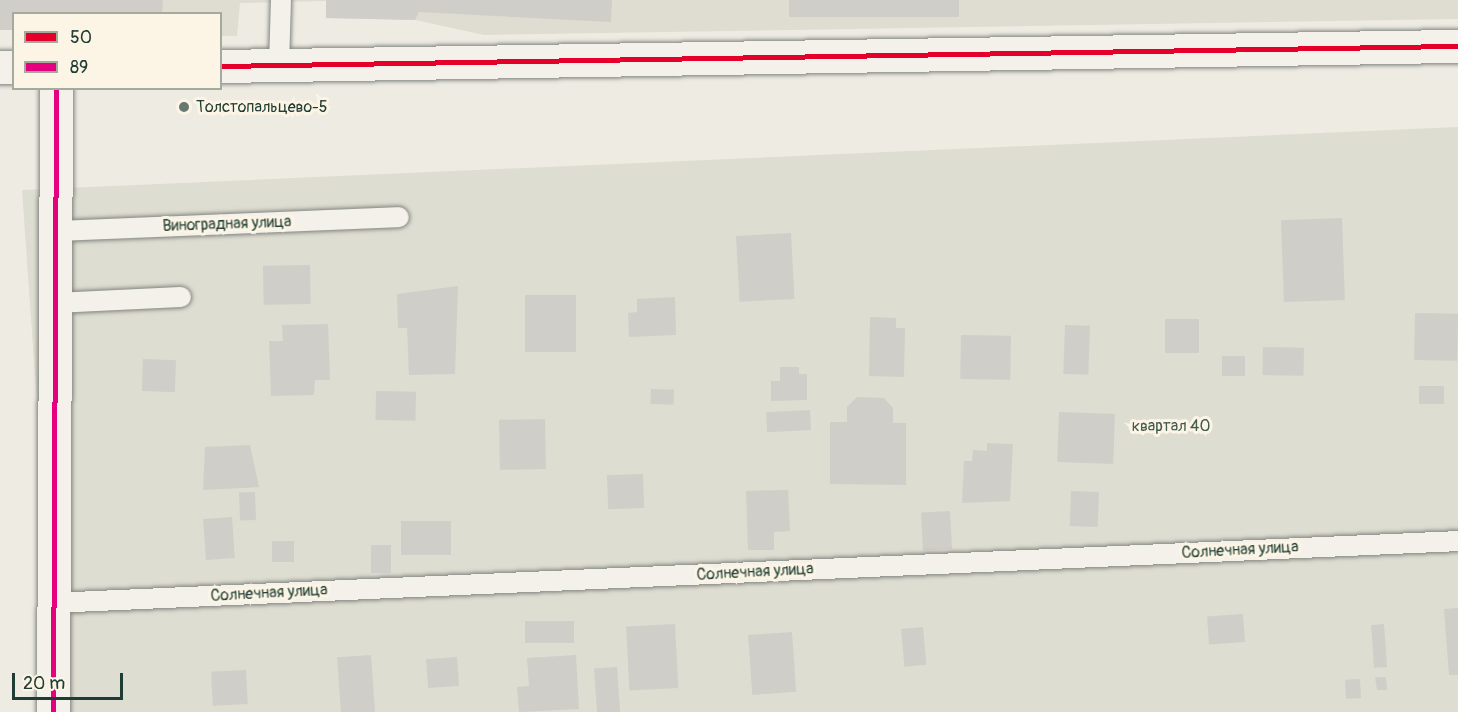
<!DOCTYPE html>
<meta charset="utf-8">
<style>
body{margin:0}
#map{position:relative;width:1458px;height:712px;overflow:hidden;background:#eeebe3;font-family:Pangolin,sans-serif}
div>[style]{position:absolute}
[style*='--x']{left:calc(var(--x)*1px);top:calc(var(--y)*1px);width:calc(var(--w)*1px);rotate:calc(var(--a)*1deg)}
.built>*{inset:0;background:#dfddd2}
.green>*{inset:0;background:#deddd1}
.building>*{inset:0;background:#cfcec9;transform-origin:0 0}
.roads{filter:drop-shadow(0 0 2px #828681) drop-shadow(0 0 2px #828681)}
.service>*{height:20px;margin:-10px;padding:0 10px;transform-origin:10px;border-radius:10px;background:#f4f1eb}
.minor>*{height:33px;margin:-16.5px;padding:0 16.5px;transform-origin:16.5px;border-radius:16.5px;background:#f4f1eb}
.tertiary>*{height:33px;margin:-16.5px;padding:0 16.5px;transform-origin:16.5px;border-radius:16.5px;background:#f4f1eb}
.bus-1>*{height:4.5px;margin:-2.25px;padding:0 2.25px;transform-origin:2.25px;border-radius:2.25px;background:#e4002b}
.bus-2>*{height:4.5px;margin:-2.25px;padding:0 2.25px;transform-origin:2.25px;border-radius:2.25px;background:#e5007d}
.dots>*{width:16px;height:16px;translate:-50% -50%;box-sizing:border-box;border:3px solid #fcf5e5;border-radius:50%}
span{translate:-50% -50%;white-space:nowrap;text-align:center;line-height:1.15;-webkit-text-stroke:6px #fcf5e5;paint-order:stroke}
.poi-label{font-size:16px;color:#1f3d34}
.left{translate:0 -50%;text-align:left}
.street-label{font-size:16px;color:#1f3d34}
.park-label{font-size:16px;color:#425b50}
.legend{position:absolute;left:12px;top:12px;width:210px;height:78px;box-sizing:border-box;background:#fcf5e5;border:2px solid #a4ab9e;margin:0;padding:8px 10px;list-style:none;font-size:18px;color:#1f3d34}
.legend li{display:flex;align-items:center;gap:12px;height:30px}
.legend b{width:30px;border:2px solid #a4ab9e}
.scale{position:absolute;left:12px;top:673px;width:111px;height:27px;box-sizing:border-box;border:3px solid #1f3d34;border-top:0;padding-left:8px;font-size:18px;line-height:21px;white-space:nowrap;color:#1f3d34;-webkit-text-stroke:4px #fcf5e5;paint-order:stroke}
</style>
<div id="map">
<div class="built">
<i style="clip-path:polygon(0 0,1458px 0,1458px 19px,484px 35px,415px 20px,326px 18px,326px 1px,240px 3px,237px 36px,221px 36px,220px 14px,14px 14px,13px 30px,0 30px)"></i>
</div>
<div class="green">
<i style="clip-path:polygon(1458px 127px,1458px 712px,53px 712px,51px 603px,22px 190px)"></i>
</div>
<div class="building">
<i style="clip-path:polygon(0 0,163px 0,162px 14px,14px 14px,14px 30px,0 30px)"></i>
<i style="clip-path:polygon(326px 0,612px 0,611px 22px,419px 12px,415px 20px,326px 18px)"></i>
<i style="left:789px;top:0;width:170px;height:17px"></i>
<i style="left:1342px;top:218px;width:82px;height:61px;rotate:88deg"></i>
<i style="left:791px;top:233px;width:66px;height:55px;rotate:87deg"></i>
<i style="left:310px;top:265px;width:39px;height:47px;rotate:89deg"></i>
<i style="clip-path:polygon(458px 286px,455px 374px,409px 375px,407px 328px,398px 328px,397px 294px)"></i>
<i style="left:525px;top:295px;width:51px;height:57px"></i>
<i style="clip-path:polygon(675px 297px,676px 335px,629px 337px,628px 313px,637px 312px,637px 299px)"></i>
<i style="left:1415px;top:313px;width:43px;height:47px;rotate:1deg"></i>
<i style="clip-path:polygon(870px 317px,896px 318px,896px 328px,905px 328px,904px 377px,869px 376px)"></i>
<i style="left:1165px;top:319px;width:34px;height:34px"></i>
<i style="clip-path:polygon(328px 324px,330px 380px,315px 380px,314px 395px,271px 396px,269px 341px,283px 341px,282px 325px)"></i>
<i style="left:1065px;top:325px;width:25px;height:49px;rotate:2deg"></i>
<i style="left:961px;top:335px;width:50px;height:44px;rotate:1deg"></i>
<i style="left:1263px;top:347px;width:41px;height:28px;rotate:1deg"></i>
<i style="left:1245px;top:356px;width:20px;height:23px;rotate:90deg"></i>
<i style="left:143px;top:359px;width:33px;height:32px;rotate:2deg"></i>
<i style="clip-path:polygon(780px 367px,799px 367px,799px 374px,807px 374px,807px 400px,771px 401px,771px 381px,780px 381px)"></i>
<i style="left:1419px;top:386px;width:25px;height:18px"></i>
<i style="left:651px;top:389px;width:23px;height:15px;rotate:2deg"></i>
<i style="left:376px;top:391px;width:40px;height:29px;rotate:1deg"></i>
<i style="clip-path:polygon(857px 397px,884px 398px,893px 408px,893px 423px,906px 423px,906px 485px,830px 484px,830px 422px,847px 422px,847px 407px)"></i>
<i style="left:810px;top:410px;width:20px;height:44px;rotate:87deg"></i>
<i style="left:1059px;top:412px;width:56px;height:50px;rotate:2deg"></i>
<i style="left:545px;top:419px;width:50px;height:46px;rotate:89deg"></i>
<i style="clip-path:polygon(987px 443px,1013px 444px,1010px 501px,962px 503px,964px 461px,972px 461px,973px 450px,987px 451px)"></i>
<i style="clip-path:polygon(250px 445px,259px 487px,203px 490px,205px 447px)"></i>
<i style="left:643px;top:474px;width:34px;height:36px;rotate:88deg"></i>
<i style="clip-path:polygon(788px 490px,790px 531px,774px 532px,774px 550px,748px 550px,746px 491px)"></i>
<i style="left:1071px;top:491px;width:28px;height:35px;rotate:2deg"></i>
<i style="left:255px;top:492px;width:28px;height:16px;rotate:88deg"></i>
<i style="left:950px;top:511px;width:38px;height:29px;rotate:87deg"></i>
<i style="left:232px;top:517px;width:41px;height:29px;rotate:86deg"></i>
<i style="left:401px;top:521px;width:50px;height:34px"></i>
<i style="left:272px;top:541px;width:22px;height:21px"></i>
<i style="left:371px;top:545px;width:20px;height:28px"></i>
<i style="clip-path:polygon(1458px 608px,1458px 675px,1449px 675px,1444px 609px)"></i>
<i style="left:1243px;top:614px;width:28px;height:36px;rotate:86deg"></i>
<i style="left:574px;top:621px;width:22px;height:49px;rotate:90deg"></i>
<i style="left:675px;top:624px;width:64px;height:49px;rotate:87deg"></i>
<i style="left:1384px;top:624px;width:43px;height:13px;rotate:86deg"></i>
<i style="left:923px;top:627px;width:38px;height:22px;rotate:85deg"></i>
<i style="left:792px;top:632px;width:60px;height:44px;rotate:86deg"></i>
<i style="left:371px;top:655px;width:57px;height:34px;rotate:86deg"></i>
<i style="clip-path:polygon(576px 655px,579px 709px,519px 712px,517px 687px,529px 686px,527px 658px)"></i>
<i style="left:457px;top:657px;width:29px;height:31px;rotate:86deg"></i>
<i style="left:617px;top:667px;width:45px;height:23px;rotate:86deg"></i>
<i style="left:246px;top:670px;width:34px;height:35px;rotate:87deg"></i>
<i style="clip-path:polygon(1375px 677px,1386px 677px,1387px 690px,1377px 690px)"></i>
<i style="left:1360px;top:679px;width:19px;height:15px;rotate:87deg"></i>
</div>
<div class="roads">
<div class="service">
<i style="--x:279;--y:66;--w:66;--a:-88.3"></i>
<i style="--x:55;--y:231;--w:344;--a:-2.3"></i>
<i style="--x:54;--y:303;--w:127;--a:-2.7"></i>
<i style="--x:51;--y:603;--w:1408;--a:-2.52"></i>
</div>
<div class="minor">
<i style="--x:53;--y:712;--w:624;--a:-89.72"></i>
</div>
<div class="tertiary">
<i style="--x:220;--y:66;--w:1238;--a:-0.93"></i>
<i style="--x:0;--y:67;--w:14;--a:0"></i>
</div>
</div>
<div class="bus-1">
<i style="--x:220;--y:66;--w:1238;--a:-0.93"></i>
</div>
<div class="bus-2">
<i style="--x:53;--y:712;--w:624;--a:-89.72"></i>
</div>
<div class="dots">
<i style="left:184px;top:107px;background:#677a71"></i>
</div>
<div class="poi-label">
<span class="left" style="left:196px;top:107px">Толстопальцево-5</span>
</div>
<div class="street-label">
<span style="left:227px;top:224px;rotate:-2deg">Виноградная улица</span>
<span style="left:1240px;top:550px;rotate:-3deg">Солнечная улица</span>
<span style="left:755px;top:572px;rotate:-3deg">Солнечная улица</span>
<span style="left:269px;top:593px;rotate:-3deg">Солнечная улица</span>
</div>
<div class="park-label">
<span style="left:1171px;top:426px">квартал 40</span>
</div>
<ul class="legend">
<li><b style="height:8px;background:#e4002b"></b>50</li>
<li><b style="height:8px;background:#e5007d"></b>89</li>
</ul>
<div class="scale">20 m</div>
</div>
